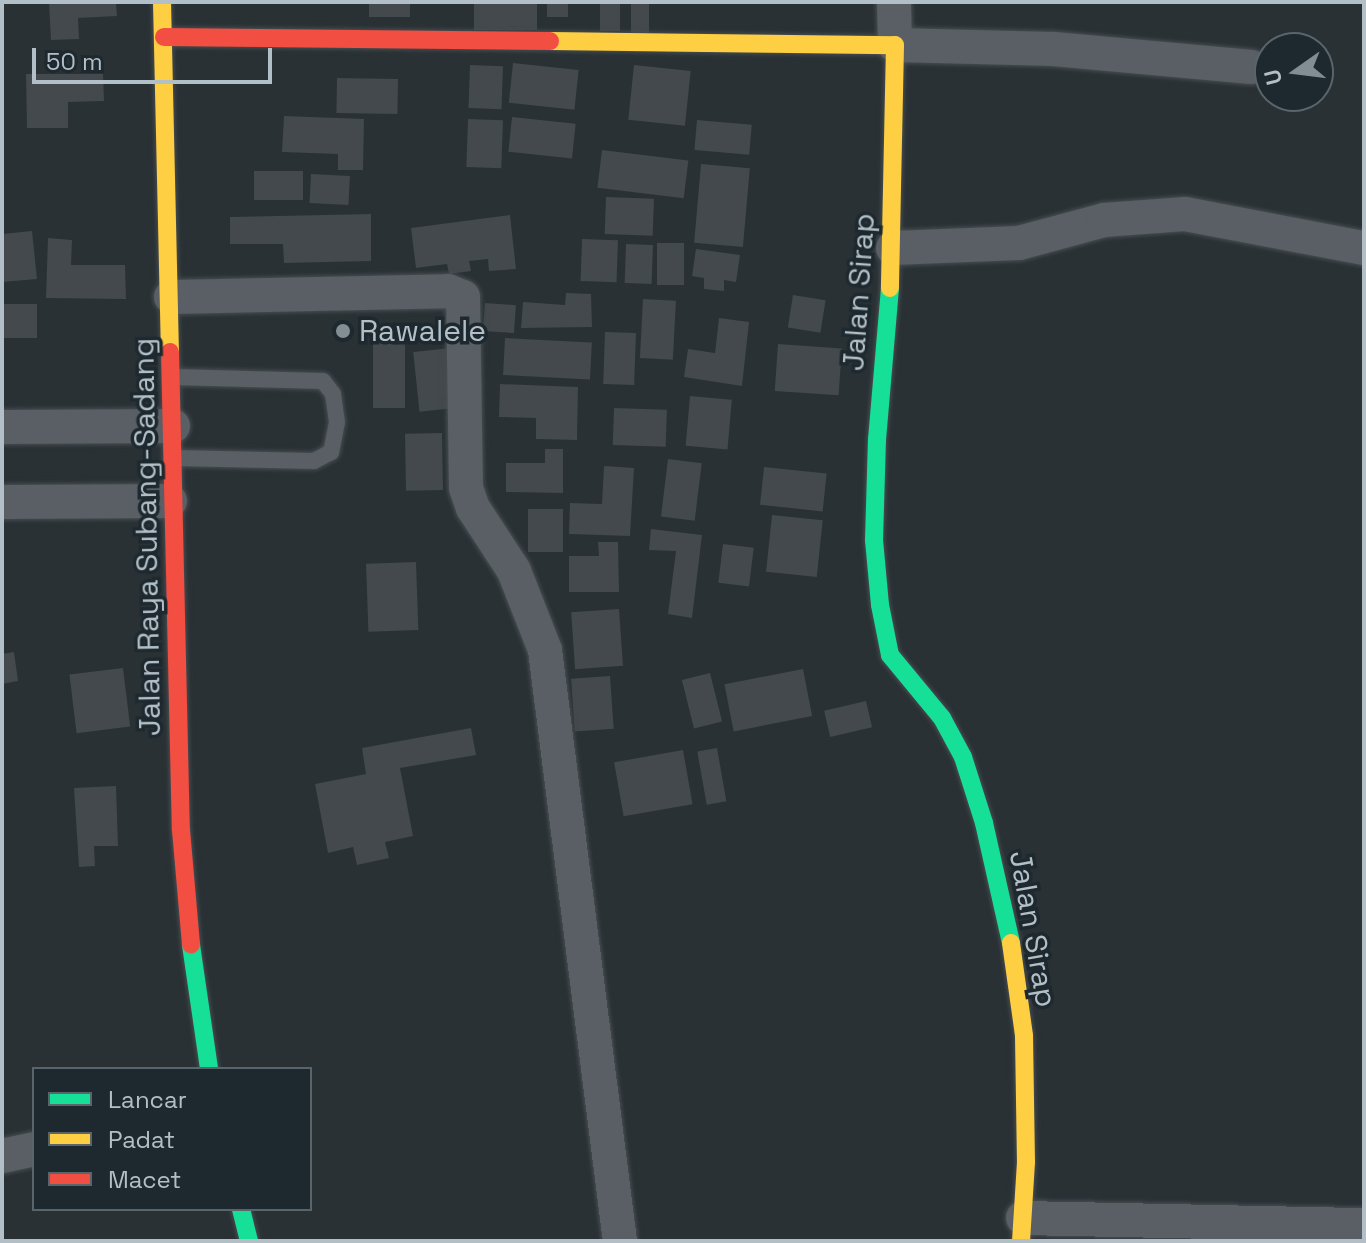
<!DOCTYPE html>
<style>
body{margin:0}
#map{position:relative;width:1366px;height:1243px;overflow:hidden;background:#293135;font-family:"Space Grotesk",sans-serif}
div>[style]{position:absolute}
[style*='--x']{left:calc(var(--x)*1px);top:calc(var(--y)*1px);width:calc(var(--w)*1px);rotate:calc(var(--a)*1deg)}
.building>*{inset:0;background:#43494d;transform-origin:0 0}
.roads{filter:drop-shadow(0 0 2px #474d50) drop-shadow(0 0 2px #474d50)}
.lane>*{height:16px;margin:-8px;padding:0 8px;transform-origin:8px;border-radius:8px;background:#595f64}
.street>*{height:34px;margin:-17px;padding:0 17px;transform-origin:17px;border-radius:17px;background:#595f64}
.fast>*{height:18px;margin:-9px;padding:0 9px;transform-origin:9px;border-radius:9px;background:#16e098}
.slow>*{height:18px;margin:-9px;padding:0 9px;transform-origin:9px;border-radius:9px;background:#ffcf43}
.jam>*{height:18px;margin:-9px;padding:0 9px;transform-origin:9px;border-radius:9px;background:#f24e42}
.dots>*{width:22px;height:22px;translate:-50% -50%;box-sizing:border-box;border:4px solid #1d292f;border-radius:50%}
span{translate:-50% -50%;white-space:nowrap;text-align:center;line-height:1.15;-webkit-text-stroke:7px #1d292f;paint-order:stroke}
.street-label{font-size:30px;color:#b3bfc6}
.poi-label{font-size:30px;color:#b3bfc6}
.left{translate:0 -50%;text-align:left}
.frame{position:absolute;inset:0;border:4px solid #b3bfc6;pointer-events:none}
.legend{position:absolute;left:32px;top:1067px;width:280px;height:144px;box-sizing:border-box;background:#1d292f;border:2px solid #59656b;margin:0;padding:10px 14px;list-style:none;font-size:24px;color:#b3bfc6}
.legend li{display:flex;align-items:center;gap:16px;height:40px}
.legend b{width:40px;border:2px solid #59656b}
.north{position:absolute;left:1254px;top:32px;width:80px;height:80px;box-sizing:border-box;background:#1d292f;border:2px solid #59656b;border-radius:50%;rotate:256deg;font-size:22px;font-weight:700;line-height:32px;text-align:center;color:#b3bfc6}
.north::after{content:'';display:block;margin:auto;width:28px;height:36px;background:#838d93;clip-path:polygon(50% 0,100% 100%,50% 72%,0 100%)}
.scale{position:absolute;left:32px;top:48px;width:240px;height:36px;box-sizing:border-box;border:4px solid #b3bfc6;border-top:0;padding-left:10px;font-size:24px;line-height:28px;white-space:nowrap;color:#b3bfc6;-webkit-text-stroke:6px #1d292f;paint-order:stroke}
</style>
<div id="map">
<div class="building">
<i style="clip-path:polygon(49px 2px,116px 2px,117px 16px,78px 18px,79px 39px,51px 40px)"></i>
<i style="left:369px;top:2px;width:41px;height:15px"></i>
<i style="left:474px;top:2px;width:63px;height:28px"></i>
<i style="left:547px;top:2px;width:21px;height:15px"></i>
<i style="left:600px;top:2px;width:20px;height:29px"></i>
<i style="left:631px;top:4px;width:18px;height:30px"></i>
<i style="left:513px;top:63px;width:66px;height:40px;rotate:6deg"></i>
<i style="left:470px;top:65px;width:33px;height:43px;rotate:2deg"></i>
<i style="left:634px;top:65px;width:57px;height:55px;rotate:6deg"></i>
<i style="clip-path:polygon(26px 74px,103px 74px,104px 101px,68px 102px,68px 128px,27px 128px)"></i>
<i style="left:337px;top:78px;width:61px;height:35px;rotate:1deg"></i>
<i style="clip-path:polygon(284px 116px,364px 119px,363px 170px,338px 170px,338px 154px,282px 152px)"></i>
<i style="left:512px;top:117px;width:64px;height:35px;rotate:6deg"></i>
<i style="left:468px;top:119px;width:35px;height:48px;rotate:2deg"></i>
<i style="left:697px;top:120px;width:55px;height:30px;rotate:5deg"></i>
<i style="left:602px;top:150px;width:87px;height:38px;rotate:7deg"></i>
<i style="left:701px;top:164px;width:49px;height:79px;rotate:5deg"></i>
<i style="left:303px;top:171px;width:29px;height:49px;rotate:90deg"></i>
<i style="left:311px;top:174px;width:39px;height:29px;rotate:3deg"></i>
<i style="left:606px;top:197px;width:48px;height:37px;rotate:2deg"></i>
<i style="clip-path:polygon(371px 214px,371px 261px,284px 263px,283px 244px,230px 244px,230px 217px)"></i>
<i style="clip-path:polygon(510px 215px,516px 269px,489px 271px,488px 259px,469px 261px,471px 271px,449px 274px,447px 264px,416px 268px,411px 228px)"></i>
<i style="clip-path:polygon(32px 231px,37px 279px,2px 282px,2px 234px)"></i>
<i style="clip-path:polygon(48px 238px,72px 240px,71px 265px,125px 265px,126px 299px,46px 298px)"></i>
<i style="left:582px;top:239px;width:36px;height:42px;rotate:2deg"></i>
<i style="left:657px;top:243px;width:27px;height:42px"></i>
<i style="left:626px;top:244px;width:27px;height:39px;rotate:2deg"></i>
<i style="clip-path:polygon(696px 249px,740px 255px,736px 282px,724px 280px,724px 291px,704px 289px,704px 278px,692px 276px)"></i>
<i style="clip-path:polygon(566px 293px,591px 294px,592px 327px,521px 328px,523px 302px,565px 305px)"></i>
<i style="left:793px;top:295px;width:33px;height:33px;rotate:9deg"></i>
<i style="left:643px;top:299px;width:33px;height:59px;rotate:3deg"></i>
<i style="left:485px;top:303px;width:31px;height:28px;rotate:4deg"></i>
<i style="left:37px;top:304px;width:34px;height:35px;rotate:90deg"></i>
<i style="clip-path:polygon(719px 318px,749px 322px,742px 386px,684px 377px,688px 349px,715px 353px)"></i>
<i style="left:373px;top:332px;width:32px;height:76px"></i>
<i style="left:605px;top:332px;width:31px;height:52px;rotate:2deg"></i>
<i style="left:505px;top:338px;width:87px;height:37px;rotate:3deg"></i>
<i style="left:778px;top:344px;width:64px;height:47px;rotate:4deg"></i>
<i style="left:451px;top:348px;width:60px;height:38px;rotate:84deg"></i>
<i style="clip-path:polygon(500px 384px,578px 387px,577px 440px,536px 439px,536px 418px,499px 417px)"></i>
<i style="left:690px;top:396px;width:42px;height:50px;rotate:5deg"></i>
<i style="left:614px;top:408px;width:53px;height:37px;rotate:2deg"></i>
<i style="left:442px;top:433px;width:57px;height:37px;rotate:89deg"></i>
<i style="clip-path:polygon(545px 449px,563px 449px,563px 493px,506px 492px,506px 463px,545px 463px)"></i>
<i style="left:668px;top:459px;width:34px;height:58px;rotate:7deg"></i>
<i style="clip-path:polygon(604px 466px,634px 468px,630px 536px,569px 534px,570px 503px,602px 504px)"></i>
<i style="left:764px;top:467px;width:63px;height:38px;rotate:6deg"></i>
<i style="left:528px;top:509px;width:35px;height:43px"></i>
<i style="left:772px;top:515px;width:51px;height:57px;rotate:6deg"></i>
<i style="clip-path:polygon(651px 529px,702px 535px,692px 618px,668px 614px,676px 551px,649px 550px)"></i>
<i style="clip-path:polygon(598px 542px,618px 542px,619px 592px,569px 592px,569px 556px,599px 556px)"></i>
<i style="left:723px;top:544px;width:31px;height:39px;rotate:7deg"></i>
<i style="left:416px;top:562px;width:68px;height:50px;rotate:88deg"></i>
<i style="left:619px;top:609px;width:57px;height:48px;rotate:86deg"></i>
<i style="clip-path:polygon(14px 652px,18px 681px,2px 684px,2px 654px)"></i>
<i style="left:123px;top:668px;width:59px;height:54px;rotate:83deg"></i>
<i style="left:803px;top:669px;width:48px;height:80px;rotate:79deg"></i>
<i style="left:710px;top:673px;width:50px;height:29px;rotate:76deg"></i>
<i style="left:610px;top:676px;width:53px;height:39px;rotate:86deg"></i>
<i style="left:866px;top:701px;width:27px;height:43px;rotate:77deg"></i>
<i style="clip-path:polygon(471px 728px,476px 755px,400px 768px,413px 836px,385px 842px,389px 858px,357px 865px,353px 847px,328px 853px,315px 784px,366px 774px,362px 748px)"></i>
<i style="left:717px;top:748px;width:54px;height:20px;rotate:80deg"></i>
<i style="left:683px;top:750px;width:55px;height:70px;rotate:80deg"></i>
<i style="clip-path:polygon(116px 786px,118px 846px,94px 846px,95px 866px,79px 867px,74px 788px)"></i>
</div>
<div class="roads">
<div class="lane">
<i style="--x:172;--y:377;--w:151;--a:1.5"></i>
<i style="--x:323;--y:381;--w:16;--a:52"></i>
<i style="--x:333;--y:394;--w:28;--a:82"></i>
<i style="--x:337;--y:422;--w:31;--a:101"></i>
<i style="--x:331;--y:452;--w:19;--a:152"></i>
<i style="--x:314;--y:461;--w:139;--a:-178.8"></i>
</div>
<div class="street">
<i style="--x:894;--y:2;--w:43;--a:88.7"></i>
<i style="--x:895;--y:45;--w:159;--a:1.4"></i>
<i style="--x:1054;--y:49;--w:198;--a:5.2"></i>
<i style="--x:893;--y:248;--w:126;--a:-2.3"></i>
<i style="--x:1019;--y:243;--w:88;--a:-15.1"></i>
<i style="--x:1104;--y:220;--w:81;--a:-4.2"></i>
<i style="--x:1185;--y:214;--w:182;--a:10.8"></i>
<i style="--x:171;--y:297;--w:277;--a:-1.2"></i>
<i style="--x:448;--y:291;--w:16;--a:22"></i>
<i style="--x:463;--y:297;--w:191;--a:89.1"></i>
<i style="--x:466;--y:488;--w:21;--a:71"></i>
<i style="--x:473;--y:508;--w:75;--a:56.9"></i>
<i style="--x:514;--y:571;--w:85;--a:68.6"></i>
<i style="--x:545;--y:650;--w:596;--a:82.77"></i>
<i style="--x:2;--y:427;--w:171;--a:-0.3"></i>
<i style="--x:2;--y:502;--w:168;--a:-0.3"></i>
<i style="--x:2;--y:1156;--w:33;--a:-12"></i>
<i style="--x:1023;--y:1218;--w:341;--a:1.2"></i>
</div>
<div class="fast">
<i style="--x:890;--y:288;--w:152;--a:94.9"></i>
<i style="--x:877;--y:439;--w:101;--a:91.7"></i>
<i style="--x:874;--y:540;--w:65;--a:84.7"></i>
<i style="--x:880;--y:605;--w:51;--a:78.7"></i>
<i style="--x:890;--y:655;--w:82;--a:50.5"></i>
<i style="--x:942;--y:718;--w:44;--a:61.7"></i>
<i style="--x:963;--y:757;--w:69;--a:72.3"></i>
<i style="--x:984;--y:823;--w:123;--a:77.3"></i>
<i style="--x:191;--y:945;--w:125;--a:81.7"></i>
<i style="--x:241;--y:1209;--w:33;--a:76"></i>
</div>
<div class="slow">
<i style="--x:162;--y:2;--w:350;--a:88.7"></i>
<i style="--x:550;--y:41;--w:345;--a:0.7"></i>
<i style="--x:895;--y:45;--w:243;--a:91.2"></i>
<i style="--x:1011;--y:943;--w:94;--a:82"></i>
<i style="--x:1024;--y:1036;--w:126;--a:89.1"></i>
<i style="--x:1026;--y:1162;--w:79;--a:93.6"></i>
</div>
<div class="jam">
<i style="--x:164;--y:37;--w:386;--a:0.6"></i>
<i style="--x:170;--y:352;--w:478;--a:88.7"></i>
<i style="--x:181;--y:830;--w:115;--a:85"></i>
</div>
</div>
<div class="dots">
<i style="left:343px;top:331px;background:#838d93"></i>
</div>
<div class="street-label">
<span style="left:859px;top:292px;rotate:-86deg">Jalan Sirap</span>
<span style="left:147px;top:537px;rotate:-91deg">Jalan Raya Subang-Sadang</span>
<span style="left:1033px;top:929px;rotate:80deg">Jalan Sirap</span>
</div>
<div class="poi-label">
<span class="left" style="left:359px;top:331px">Rawalele</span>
</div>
<div class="frame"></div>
<ul class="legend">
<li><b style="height:10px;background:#16e098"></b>Lancar</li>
<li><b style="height:10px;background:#ffcf43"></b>Padat</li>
<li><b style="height:10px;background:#f24e42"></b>Macet</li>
</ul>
<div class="north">U</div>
<div class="scale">50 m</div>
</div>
